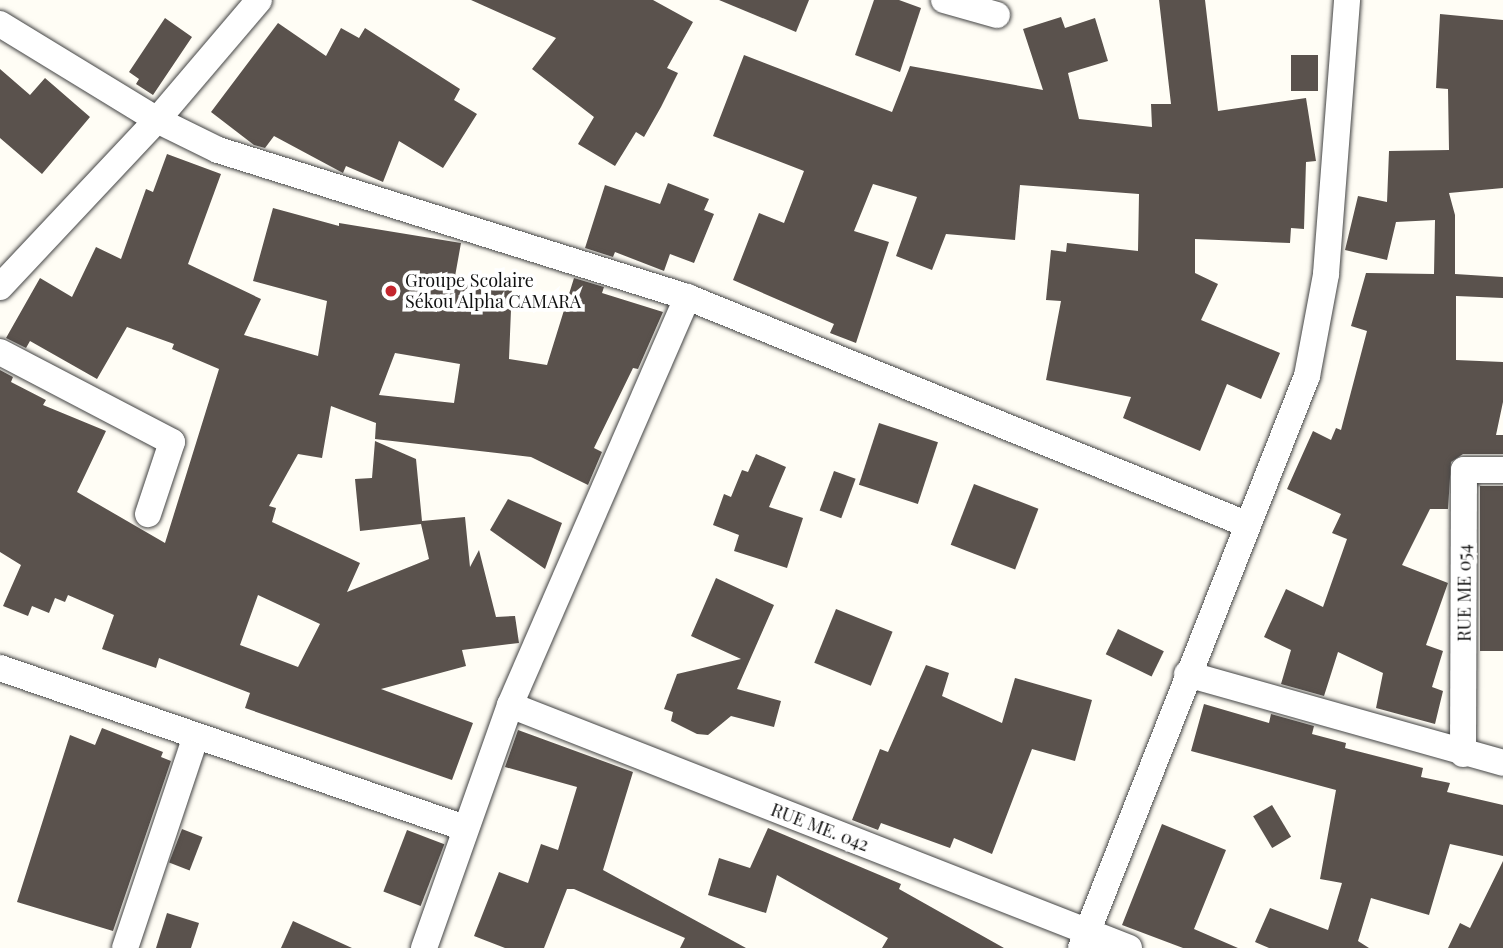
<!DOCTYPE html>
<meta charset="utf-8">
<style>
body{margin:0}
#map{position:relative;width:1503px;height:948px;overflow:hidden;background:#fffdf5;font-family:"Playfair Display",serif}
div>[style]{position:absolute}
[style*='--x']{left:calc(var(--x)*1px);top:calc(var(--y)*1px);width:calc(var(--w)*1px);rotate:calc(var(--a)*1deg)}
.building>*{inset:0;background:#5a524d;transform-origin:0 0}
.roads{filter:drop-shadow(0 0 2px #444) drop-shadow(0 0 2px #444)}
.street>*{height:26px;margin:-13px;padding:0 13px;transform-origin:13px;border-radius:13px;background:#fff}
.dots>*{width:19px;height:19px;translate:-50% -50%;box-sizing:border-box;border:4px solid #fff;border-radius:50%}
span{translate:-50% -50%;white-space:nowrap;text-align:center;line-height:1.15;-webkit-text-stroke:7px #fff;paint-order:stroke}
.poi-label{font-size:18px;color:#111}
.left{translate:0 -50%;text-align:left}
.street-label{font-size:18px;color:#111}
</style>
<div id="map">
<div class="building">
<i style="clip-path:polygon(471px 0,653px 0,693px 22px,667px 68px,678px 73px,661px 107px,644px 137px,636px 132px,615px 166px,578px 144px,594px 117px,532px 69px,556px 38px)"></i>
<i style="clip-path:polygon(719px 0,809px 0,796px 32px)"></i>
<i style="clip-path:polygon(874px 0,899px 0,921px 8px,900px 72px,855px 55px)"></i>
<i style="clip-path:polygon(1159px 0,1205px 0,1218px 111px,1306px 98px,1316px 161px,1306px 162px,1304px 229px,1291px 228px,1290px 243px,1195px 239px,1195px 273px,1218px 284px,1201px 320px,1280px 353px,1261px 399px,1227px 384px,1200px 451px,1123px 418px,1131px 397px,1046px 380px,1061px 301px,1046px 300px,1051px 250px,1066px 252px,1067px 243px,1138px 251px,1139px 194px,1020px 185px,1015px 240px,946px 234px,932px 270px,896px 256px,917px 197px,873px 184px,854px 231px,889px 242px,856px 343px,830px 333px,834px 324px,733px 280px,759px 213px,784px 223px,804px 171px,713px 136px,744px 55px,892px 112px,910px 66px,1043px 90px,1023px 29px,1061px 17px,1065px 28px,1095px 18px,1108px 61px,1068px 73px,1079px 119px,1152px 127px,1151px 104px,1171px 104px)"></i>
<i style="clip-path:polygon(1440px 14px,1503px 20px,1503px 188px,1449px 193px,1455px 215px,1455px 274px,1503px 277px,1503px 298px,1456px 296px,1456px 360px,1503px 362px,1503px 402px,1496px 435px,1503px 435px,1503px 454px,1463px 454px,1451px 462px,1448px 509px,1430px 509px,1402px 565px,1448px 583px,1426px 645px,1443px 651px,1432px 687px,1443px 691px,1435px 724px,1376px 708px,1383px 673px,1338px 652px,1324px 696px,1281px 684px,1291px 650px,1264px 637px,1286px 589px,1323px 607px,1347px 539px,1332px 533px,1341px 514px,1287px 489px,1313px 431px,1331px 440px,1336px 428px,1341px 430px,1367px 331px,1351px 326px,1366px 273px,1434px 274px,1435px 220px,1396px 222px,1387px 260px,1345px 250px,1358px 196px,1387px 202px,1389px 151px,1449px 150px,1448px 89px,1436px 88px)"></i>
<i style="clip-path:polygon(165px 18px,192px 37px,153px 95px,136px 84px,139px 79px,129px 72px)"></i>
<i style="clip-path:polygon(278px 23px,326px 56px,341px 28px,359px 38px,365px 28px,460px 89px,454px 100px,477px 114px,443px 168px,399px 141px,383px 182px,346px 166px,343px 173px,274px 136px,265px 148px,254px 145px,211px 112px)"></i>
<i style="left:1291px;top:55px;width:27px;height:36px"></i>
<i style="clip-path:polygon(0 69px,30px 95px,45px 78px,90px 117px,42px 174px,0 138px)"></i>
<i style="clip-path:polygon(evenodd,167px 154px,221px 174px,188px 264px,261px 299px,244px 335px,318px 356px,327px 301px,253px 281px,273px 208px,339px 226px,339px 223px,461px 243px,454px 282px,512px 285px,509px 359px,547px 365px,574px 278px,604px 287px,602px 293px,663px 312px,638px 369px,633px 368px,594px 448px,602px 452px,588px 485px,531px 457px,375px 439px,376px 423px,331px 406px,322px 458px,298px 454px,269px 506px,276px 508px,272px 522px,360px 563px,347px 592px,429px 559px,421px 524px,360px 531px,355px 479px,372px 478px,375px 441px,416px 459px,422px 521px,465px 517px,470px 567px,479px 550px,496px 617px,515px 616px,519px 643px,462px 650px,466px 666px,381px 689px,473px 723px,452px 780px,245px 708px,250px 693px,159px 658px,156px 668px,102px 649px,114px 615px,68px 595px,65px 602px,55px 598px,49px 613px,32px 606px,28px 616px,3px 606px,21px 565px,0 552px,0 370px,13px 377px,11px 382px,46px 400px,43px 405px,106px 431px,77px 492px,165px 543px,219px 369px,172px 349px,174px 344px,127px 327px,97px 379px,30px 341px,26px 348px,6px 338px,40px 278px,72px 297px,96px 247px,121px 259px,146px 189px,153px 192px,167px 154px,395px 353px,460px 364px,454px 403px,379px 395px,395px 353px,167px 154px,258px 595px,320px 624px,298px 667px,240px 645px,258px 595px)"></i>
<i style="clip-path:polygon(668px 183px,709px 199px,704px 210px,714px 214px,694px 263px,670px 254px,664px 271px,615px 252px,613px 257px,585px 248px,605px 185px,660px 204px)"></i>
<i style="left:879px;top:423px;width:62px;height:65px;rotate:18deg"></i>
<i style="clip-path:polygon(756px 454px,786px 467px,769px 507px,803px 518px,787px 568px,734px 551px,739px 535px,713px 525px,724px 494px,731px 497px,742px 470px,748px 472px)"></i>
<i style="left:834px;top:471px;width:23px;height:42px;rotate:20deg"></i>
<i style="left:974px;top:484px;width:69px;height:65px;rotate:21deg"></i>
<i style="left:1480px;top:486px;width:23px;height:165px"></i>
<i style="clip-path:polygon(508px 499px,562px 523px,545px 569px,490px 530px)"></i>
<i style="clip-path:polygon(716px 578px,774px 605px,737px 689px,781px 701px,774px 727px,731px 716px,708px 735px,697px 734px,671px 721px,673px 712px,664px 709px,677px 674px,741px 659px,691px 636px)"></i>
<i style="left:836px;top:609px;width:61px;height:58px;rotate:22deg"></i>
<i style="left:1118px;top:629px;width:51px;height:28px;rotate:26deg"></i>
<i style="clip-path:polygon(926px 665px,949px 673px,942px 696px,1002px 723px,1015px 678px,1092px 700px,1075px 761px,1032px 749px,992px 854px,954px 838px,950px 848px,881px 823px,878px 830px,852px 820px,880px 749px,888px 752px)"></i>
<i style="clip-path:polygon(1204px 704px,1269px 723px,1271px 714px,1314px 726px,1312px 734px,1346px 743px,1345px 748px,1423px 768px,1421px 777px,1450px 783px,1447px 792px,1503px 805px,1503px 856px,1450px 844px,1429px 915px,1371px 898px,1358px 941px,1369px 948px,1269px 948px,1255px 942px,1270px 908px,1328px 930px,1342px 883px,1320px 879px,1336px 790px,1191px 751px)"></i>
<i style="clip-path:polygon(102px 728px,163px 752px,161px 757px,171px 761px,113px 931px,17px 902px,70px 735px,95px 745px)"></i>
<i style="clip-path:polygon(518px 730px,633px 772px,603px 870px,746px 948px,680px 948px,685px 938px,574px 889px,567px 889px,544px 948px,505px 948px,474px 936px,499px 872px,528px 883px,541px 844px,558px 850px,577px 787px,505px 767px)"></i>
<i style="left:1272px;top:805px;width:37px;height:22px;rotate:59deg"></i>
<i style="clip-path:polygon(1162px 824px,1226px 850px,1194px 929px,1238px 948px,1183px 948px,1122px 925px)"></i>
<i style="clip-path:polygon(768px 828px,901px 884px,899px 889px,1004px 948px,882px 948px,888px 938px,777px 875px,766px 913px,708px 895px,719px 858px,750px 868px)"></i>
<i style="left:182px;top:829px;width:22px;height:36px;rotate:21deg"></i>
<i style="left:407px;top:830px;width:40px;height:66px;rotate:21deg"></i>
<i style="clip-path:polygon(1503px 861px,1503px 948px,1448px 948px,1460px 923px,1470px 928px)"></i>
<i style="clip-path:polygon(167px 913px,199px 923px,191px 948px,156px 948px)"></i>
<i style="clip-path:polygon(293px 921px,352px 948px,281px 948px)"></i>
</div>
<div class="roads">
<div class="street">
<i style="--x:944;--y:0;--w:55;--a:15.8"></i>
<i style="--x:0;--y:24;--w:184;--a:31.4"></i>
<i style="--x:157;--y:120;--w:68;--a:26.2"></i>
<i style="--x:218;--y:150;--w:491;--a:17.4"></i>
<i style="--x:687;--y:297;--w:603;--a:22.1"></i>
<i style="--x:0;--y:287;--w:229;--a:-46.8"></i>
<i style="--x:157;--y:120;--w:157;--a:-49.6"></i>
<i style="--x:0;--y:352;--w:194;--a:27.6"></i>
<i style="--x:172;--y:442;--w:76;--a:108.4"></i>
<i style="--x:0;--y:668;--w:492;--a:19"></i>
<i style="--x:1187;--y:674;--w:328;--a:15.7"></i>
<i style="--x:510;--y:705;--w:665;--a:21.43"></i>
<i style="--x:1463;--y:754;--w:284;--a:-89.8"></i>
<i style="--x:1464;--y:470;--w:39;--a:0"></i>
<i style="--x:125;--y:948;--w:220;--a:-71.5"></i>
<i style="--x:424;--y:948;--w:258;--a:-70.5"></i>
<i style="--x:510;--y:705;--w:445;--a:-66.5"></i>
<i style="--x:1081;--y:948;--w:615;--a:-68.44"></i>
<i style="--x:1307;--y:376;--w:104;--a:-79.4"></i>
<i style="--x:1326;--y:274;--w:275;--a:-85.6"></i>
</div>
</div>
<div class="dots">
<i style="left:391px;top:291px;background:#c4262e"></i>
</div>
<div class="poi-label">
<span class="left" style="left:405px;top:291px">Groupe Scolaire<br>Sékou Alpha CAMARA</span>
</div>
<div class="street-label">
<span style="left:1464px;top:593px;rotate:-90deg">RUE ME 054</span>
<span style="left:820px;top:827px;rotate:21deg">RUE ME. 042</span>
</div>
</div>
